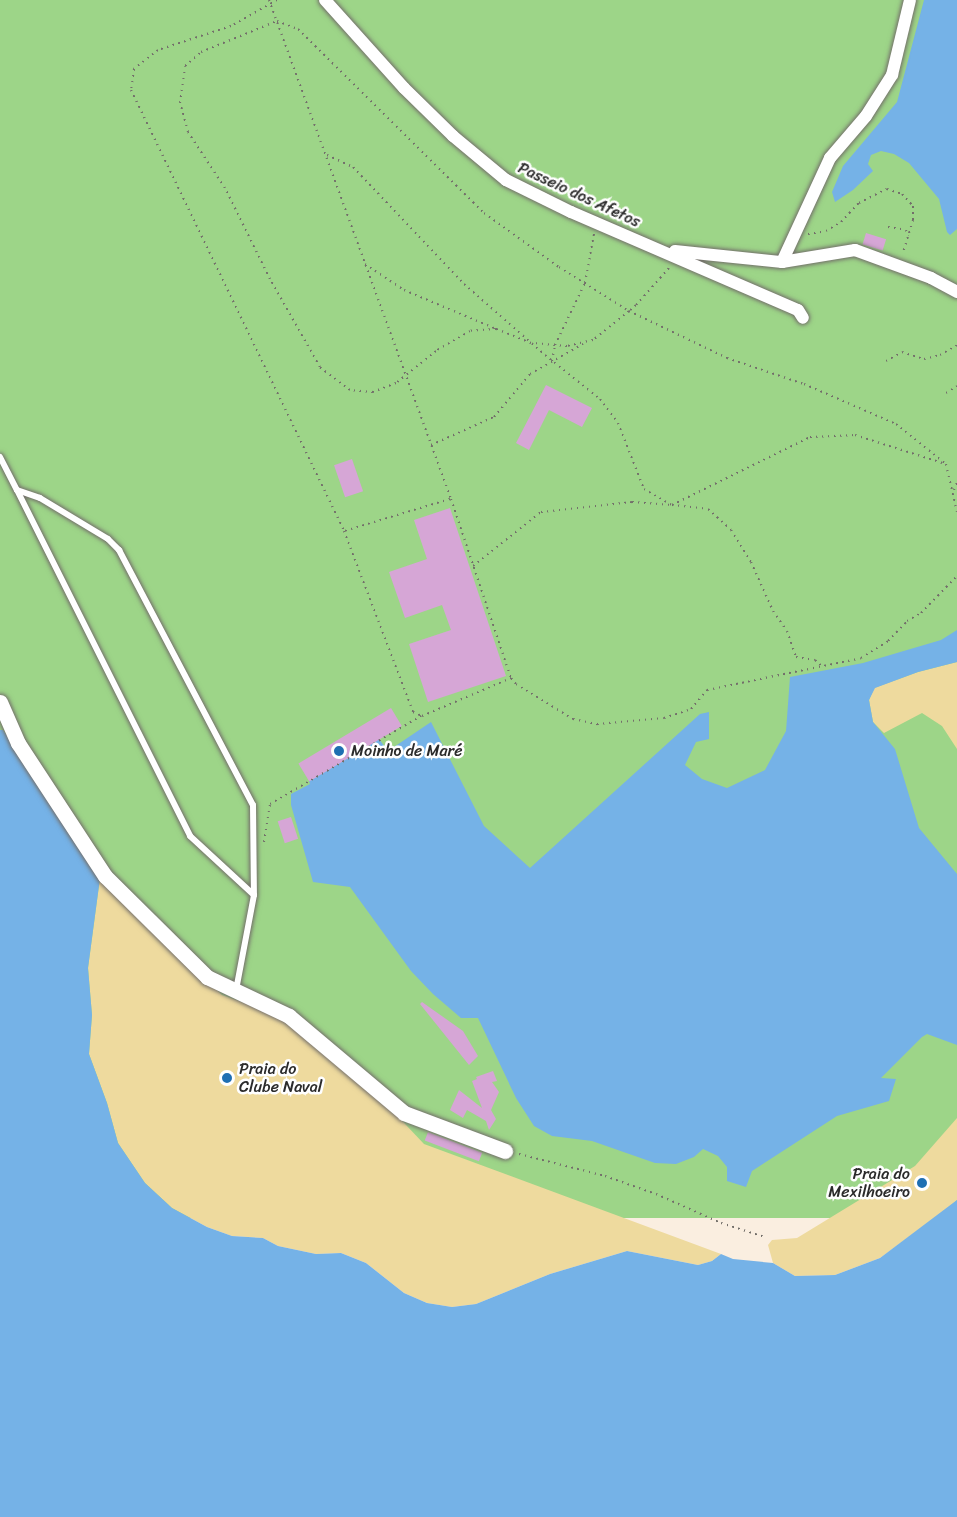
<!DOCTYPE html>
<meta charset="utf-8">
<style>
body{margin:0}
#map{position:relative;width:957px;height:1517px;overflow:hidden;background:#faeee0;font-family:Sriracha,sans-serif}
div>[style]{position:absolute}
[style*='--x']{left:calc(var(--x)*1px);top:calc(var(--y)*1px);width:calc(var(--w)*1px);rotate:calc(var(--a)*1deg)}
.green>*{inset:0;background:#9dd588;transform-origin:0 0}
.sand>*{inset:0;background:#eeda9e}
.water>*{inset:0;background:#75b2e7}
.building>*{inset:0;background:#d6a6d6;transform-origin:0 0}
.path>*{height:2px;margin-top:-1px;transform-origin:0;background:repeating-linear-gradient(90deg,#736f6a 0 1.5px,transparent 0 6px)}
.roads{filter:drop-shadow(0 0 2px #736f6a) drop-shadow(0 0 2px #736f6a)}
.service>*{height:6px;margin:-3px;padding:0 3px;transform-origin:3px;border-radius:3px;background:#fff}
.minor>*{height:12px;margin:-6px;padding:0 6px;transform-origin:6px;border-radius:6px;background:#fff}
.tertiary>*{height:15px;margin:-7.5px;padding:0 7.5px;transform-origin:7.5px;border-radius:7.5px;background:#fff}
.dots>*{width:16px;height:16px;translate:-50% -50%;box-sizing:border-box;border:3px solid #fff;border-radius:50%}
span{translate:-50% -50%;white-space:nowrap;text-align:center;line-height:1.15;-webkit-text-stroke:5px #fff;paint-order:stroke}
.street-label{font-size:16px;color:#2b2b2b}
.poi-label{font-size:16px;color:#2b2b2b}
.left{translate:0 -50%;text-align:left}
.right{translate:-100% -50%;text-align:right}
</style>
<div id="map">
<div class="green">
<i style="left:0;top:0;width:957px;height:1218px"></i>
</div>
<div class="sand">
<i style="clip-path:polygon(957px 662px,957px 749px,942px 726px,922px 713px,884px 733px,873px 722px,869px 700px,874px 688px,918px 672px)"></i>
<i style="clip-path:polygon(100px 878px,222px 995px,281px 1016px,390px 1108px,424px 1144px,721px 1254px,712px 1261px,698px 1265px,627px 1251px,550px 1274px,476px 1304px,452px 1307px,427px 1303px,404px 1293px,366px 1263px,341px 1253px,316px 1254px,278px 1246px,263px 1238px,232px 1236px,207px 1227px,172px 1208px,145px 1183px,118px 1143px,107px 1103px,89px 1054px,92px 1015px,88px 968px)"></i>
<i style="clip-path:polygon(957px 1118px,957px 1200px,947px 1209px,880px 1258px,835px 1275px,795px 1276px,773px 1263px,768px 1245px,772px 1240px,797px 1238px,915px 1166px)"></i>
</div>
<div class="water">
<i style="clip-path:polygon(924px 0,957px 0,957px 229px,950px 235px,947px 232px,939px 199px,909px 163px,894px 154px,881px 151px,871px 155px,868px 164px,873px 171px,853px 190px,835px 202px,832px 192px,843px 166px,897px 102px)"></i>
<i style="clip-path:polygon(957px 630px,957px 662px,918px 672px,875px 688px,869px 700px,873px 722px,895px 749px,919px 828px,957px 874px,957px 1045px,927px 1034px,922px 1037px,881px 1078px,896px 1079px,889px 1101px,837px 1116px,752px 1171px,746px 1187px,727px 1181px,727px 1167px,718px 1156px,703px 1149px,694px 1157px,676px 1164px,655px 1163px,592px 1141px,552px 1136px,534px 1126px,516px 1098px,478px 1018px,461px 1018px,433px 994px,411px 971px,350px 887px,313px 882px,291px 805px,291px 794px,310px 784px,309px 781px,379px 739px,388px 751px,431px 722px,484px 826px,530px 868px,700px 714px,709px 712px,709px 739px,696px 742px,685px 765px,702px 779px,727px 788px,765px 770px,786px 731px,790px 677px,863px 663px,941px 640px)"></i>
<i style="clip-path:polygon(0 730px,3px 730px,100px 878px,88px 968px,92px 1015px,89px 1054px,107px 1103px,118px 1143px,145px 1183px,172px 1208px,207px 1227px,232px 1236px,263px 1238px,278px 1246px,316px 1254px,341px 1253px,366px 1263px,404px 1293px,427px 1303px,452px 1307px,476px 1304px,550px 1274px,627px 1251px,698px 1265px,712px 1261px,721px 1254px,733px 1259px,773px 1263px,795px 1276px,835px 1275px,880px 1258px,957px 1200px,957px 1517px,0 1517px)"></i>
</div>
<div class="building">
<i style="left:866px;top:233px;width:21px;height:12px;rotate:17deg"></i>
<i style="clip-path:polygon(546px 385px,592px 408px,582px 427px,549px 410px,529px 450px,516px 443px)"></i>
<i style="left:352px;top:459px;width:34px;height:19px;rotate:71deg"></i>
<i style="clip-path:polygon(450px 508px,506px 676px,428px 702px,409px 644px,451px 630px,442px 605px,405px 618px,389px 572px,427px 559px,414px 520px)"></i>
<i style="left:391px;top:708px;width:21px;height:108px;rotate:59deg"></i>
<i style="left:291px;top:817px;width:23px;height:14px;rotate:72deg"></i>
<i style="clip-path:polygon(422px 1002px,463px 1031px,478px 1056px,469px 1065px,420px 1004px)"></i>
<i style="clip-path:polygon(493px 1071px,497px 1081px,492px 1082px,499px 1092px,491px 1110px,496px 1119px,489px 1130px,486px 1121px,467px 1110px,463px 1118px,450px 1110px,459px 1090px,482px 1108px,472px 1081px,477px 1079px,476px 1077px)"></i>
<i style="left:428px;top:1132px;width:58px;height:9px;rotate:21deg"></i>
</div>
<div class="path">
<i style="--x:269;--y:0;--w:531;--a:69.96"></i>
<i style="--x:451;--y:499;--w:189;--a:71.5"></i>
<i style="--x:511;--y:678;--w:8;--a:50"></i>
<i style="--x:516;--y:684;--w:67;--a:31.6"></i>
<i style="--x:573;--y:719;--w:25;--a:12"></i>
<i style="--x:597;--y:724;--w:67;--a:-5.1"></i>
<i style="--x:664;--y:718;--w:28;--a:-18"></i>
<i style="--x:691;--y:709;--w:25;--a:-50"></i>
<i style="--x:707;--y:690;--w:157;--a:-11.7"></i>
<i style="--x:861;--y:658;--w:32;--a:-32"></i>
<i style="--x:888;--y:641;--w:28;--a:-46"></i>
<i style="--x:907;--y:621;--w:16;--a:-30"></i>
<i style="--x:921;--y:613;--w:52;--a:-45.8"></i>
<i style="--x:277;--y:0;--w:53;--a:150.5"></i>
<i style="--x:231;--y:26;--w:77;--a:161.8"></i>
<i style="--x:158;--y:50;--w:31;--a:142"></i>
<i style="--x:134;--y:69;--w:21;--a:98"></i>
<i style="--x:131;--y:90;--w:490;--a:64.2"></i>
<i style="--x:327;--y:155;--w:29;--a:25"></i>
<i style="--x:353;--y:167;--w:161;--a:46.5"></i>
<i style="--x:464;--y:284;--w:108;--a:41.2"></i>
<i style="--x:545;--y:355;--w:70;--a:38.7"></i>
<i style="--x:600;--y:399;--w:30;--a:53"></i>
<i style="--x:618;--y:423;--w:71;--a:68.5"></i>
<i style="--x:644;--y:489;--w:32;--a:30"></i>
<i style="--x:672;--y:505;--w:36;--a:6"></i>
<i style="--x:708;--y:509;--w:31;--a:42"></i>
<i style="--x:731;--y:530;--w:38;--a:58"></i>
<i style="--x:751;--y:562;--w:54;--a:65.8"></i>
<i style="--x:773;--y:611;--w:24;--a:55"></i>
<i style="--x:787;--y:631;--w:28;--a:71"></i>
<i style="--x:796;--y:657;--w:19;--a:9"></i>
<i style="--x:815;--y:660;--w:9;--a:41"></i>
<i style="--x:888;--y:227;--w:18;--a:9"></i>
<i style="--x:906;--y:230;--w:6;--a:72"></i>
<i style="--x:808;--y:234;--w:18;--a:-9"></i>
<i style="--x:826;--y:231;--w:17;--a:-31"></i>
<i style="--x:841;--y:222;--w:26;--a:-47"></i>
<i style="--x:859;--y:203;--w:31;--a:-27"></i>
<i style="--x:887;--y:189;--w:16;--a:18"></i>
<i style="--x:902;--y:194;--w:16;--a:47"></i>
<i style="--x:913;--y:206;--w:14;--a:90"></i>
<i style="--x:913;--y:220;--w:34;--a:107"></i>
<i style="--x:365;--y:264;--w:47;--a:33.7"></i>
<i style="--x:404;--y:290;--w:98;--a:22.9"></i>
<i style="--x:669;--y:268;--w:50;--a:131.7"></i>
<i style="--x:636;--y:305;--w:9;--a:139"></i>
<i style="--x:629;--y:311;--w:46;--a:141.1"></i>
<i style="--x:593;--y:340;--w:27;--a:167"></i>
<i style="--x:567;--y:346;--w:36;--a:-175"></i>
<i style="--x:531;--y:343;--w:38;--a:-158"></i>
<i style="--x:496;--y:329;--w:26;--a:176"></i>
<i style="--x:470;--y:331;--w:39;--a:150"></i>
<i style="--x:436;--y:351;--w:51;--a:141.3"></i>
<i style="--x:396;--y:383;--w:25;--a:159"></i>
<i style="--x:373;--y:392;--w:23;--a:-175"></i>
<i style="--x:350;--y:390;--w:38;--a:-143"></i>
<i style="--x:320;--y:367;--w:101;--a:-119.6"></i>
<i style="--x:270;--y:279;--w:102;--a:-116.3"></i>
<i style="--x:225;--y:188;--w:67;--a:-123.5"></i>
<i style="--x:188;--y:132;--w:30;--a:-105"></i>
<i style="--x:180;--y:103;--w:37;--a:-82"></i>
<i style="--x:185;--y:66;--w:21;--a:-41"></i>
<i style="--x:201;--y:52;--w:82;--a:-22.2"></i>
<i style="--x:277;--y:21;--w:22;--a:21"></i>
<i style="--x:298;--y:29;--w:262;--a:44.7"></i>
<i style="--x:484;--y:213;--w:92;--a:35.8"></i>
<i style="--x:559;--y:267;--w:83;--a:32.2"></i>
<i style="--x:629;--y:311;--w:109;--a:25.6"></i>
<i style="--x:727;--y:358;--w:81;--a:18.7"></i>
<i style="--x:804;--y:384;--w:100;--a:23.5"></i>
<i style="--x:896;--y:424;--w:64;--a:38.7"></i>
<i style="--x:552;--y:361;--w:16;--a:-79"></i>
<i style="--x:555;--y:345;--w:69;--a:-64.2"></i>
<i style="--x:585;--y:283;--w:50;--a:-79.6"></i>
<i style="--x:886;--y:361;--w:18;--a:-29"></i>
<i style="--x:902;--y:352;--w:23;--a:18"></i>
<i style="--x:924;--y:359;--w:16;--a:-14"></i>
<i style="--x:940;--y:355;--w:20;--a:-30"></i>
<i style="--x:946;--y:393;--w:13;--a:-32"></i>
<i style="--x:431;--y:445;--w:69;--a:-24"></i>
<i style="--x:494;--y:417;--w:56;--a:-50.1"></i>
<i style="--x:530;--y:374;--w:61;--a:-29.5"></i>
<i style="--x:954;--y:490;--w:9;--a:-69"></i>
<i style="--x:450;--y:499;--w:111;--a:163.2"></i>
<i style="--x:344;--y:531;--w:194;--a:69.1"></i>
<i style="--x:413;--y:712;--w:10;--a:24"></i>
<i style="--x:422;--y:716;--w:97;--a:-23.1"></i>
<i style="--x:473;--y:566;--w:87;--a:-38.5"></i>
<i style="--x:541;--y:512;--w:92;--a:-6.3"></i>
<i style="--x:632;--y:502;--w:40;--a:4.3"></i>
<i style="--x:672;--y:505;--w:154;--a:-26.2"></i>
<i style="--x:810;--y:437;--w:45;--a:-2.5"></i>
<i style="--x:855;--y:435;--w:96;--a:17.7"></i>
<i style="--x:946;--y:464;--w:49;--a:77.1"></i>
<i style="--x:264;--y:842;--w:38;--a:-81"></i>
<i style="--x:270;--y:804;--w:175;--a:-30.2"></i>
<i style="--x:519;--y:1154;--w:89;--a:14.3"></i>
<i style="--x:605;--y:1176;--w:54;--a:19.4"></i>
<i style="--x:656;--y:1194;--w:71;--a:24"></i>
<i style="--x:721;--y:1223;--w:46;--a:17.7"></i>
</div>
<div class="roads">
<div class="service">
<i style="--x:0;--y:457;--w:37;--a:63"></i>
<i style="--x:17;--y:490;--w:24;--a:19"></i>
<i style="--x:40;--y:498;--w:79;--a:31.1"></i>
<i style="--x:108;--y:539;--w:16;--a:45"></i>
<i style="--x:119;--y:550;--w:288;--a:62.3"></i>
<i style="--x:253;--y:805;--w:90;--a:89.4"></i>
<i style="--x:254;--y:895;--w:97;--a:100.7"></i>
<i style="--x:17;--y:490;--w:387;--a:63.4"></i>
<i style="--x:190;--y:836;--w:87;--a:42.7"></i>
</div>
<div class="minor">
<i style="--x:325;--y:0;--w:118;--a:48.1"></i>
<i style="--x:404;--y:88;--w:69;--a:44.4"></i>
<i style="--x:453;--y:136;--w:69;--a:39.7"></i>
<i style="--x:506;--y:180;--w:72;--a:26.2"></i>
<i style="--x:571;--y:212;--w:247;--a:23.4"></i>
<i style="--x:798;--y:310;--w:9;--a:58"></i>
<i style="--x:675;--y:251;--w:108;--a:5.9"></i>
<i style="--x:782;--y:262;--w:74;--a:-9.3"></i>
<i style="--x:855;--y:250;--w:81;--a:20.2"></i>
<i style="--x:931;--y:278;--w:30;--a:28"></i>
<i style="--x:782;--y:262;--w:115;--a:-65.2"></i>
<i style="--x:830;--y:158;--w:55;--a:-49.4"></i>
<i style="--x:866;--y:116;--w:49;--a:-57.6"></i>
<i style="--x:892;--y:75;--w:77;--a:-76.5"></i>
</div>
<div class="tertiary">
<i style="--x:0;--y:702;--w:45;--a:66.3"></i>
<i style="--x:18;--y:743;--w:159;--a:56.8"></i>
<i style="--x:105;--y:876;--w:144;--a:44.7"></i>
<i style="--x:207;--y:977;--w:91;--a:25.4"></i>
<i style="--x:289;--y:1016;--w:150;--a:40.1"></i>
<i style="--x:404;--y:1113;--w:108;--a:20.6"></i>
</div>
</div>
<div class="dots">
<i style="left:339px;top:751px;background:#1f6fb2"></i>
<i style="left:227px;top:1078px;background:#1f6fb2"></i>
<i style="left:922px;top:1183px;background:#1f6fb2"></i>
</div>
<div class="street-label">
<span style="left:579px;top:195px;rotate:25deg">Passeio dos Afetos</span>
</div>
<div class="poi-label">
<span class="left" style="left:351px;top:751px">Moinho de Maré</span>
<span class="left" style="left:239px;top:1078px">Praia do<br>Clube Naval</span>
<span class="right" style="left:910px;top:1183px">Praia do<br>Mexilhoeiro</span>
</div>
</div>
